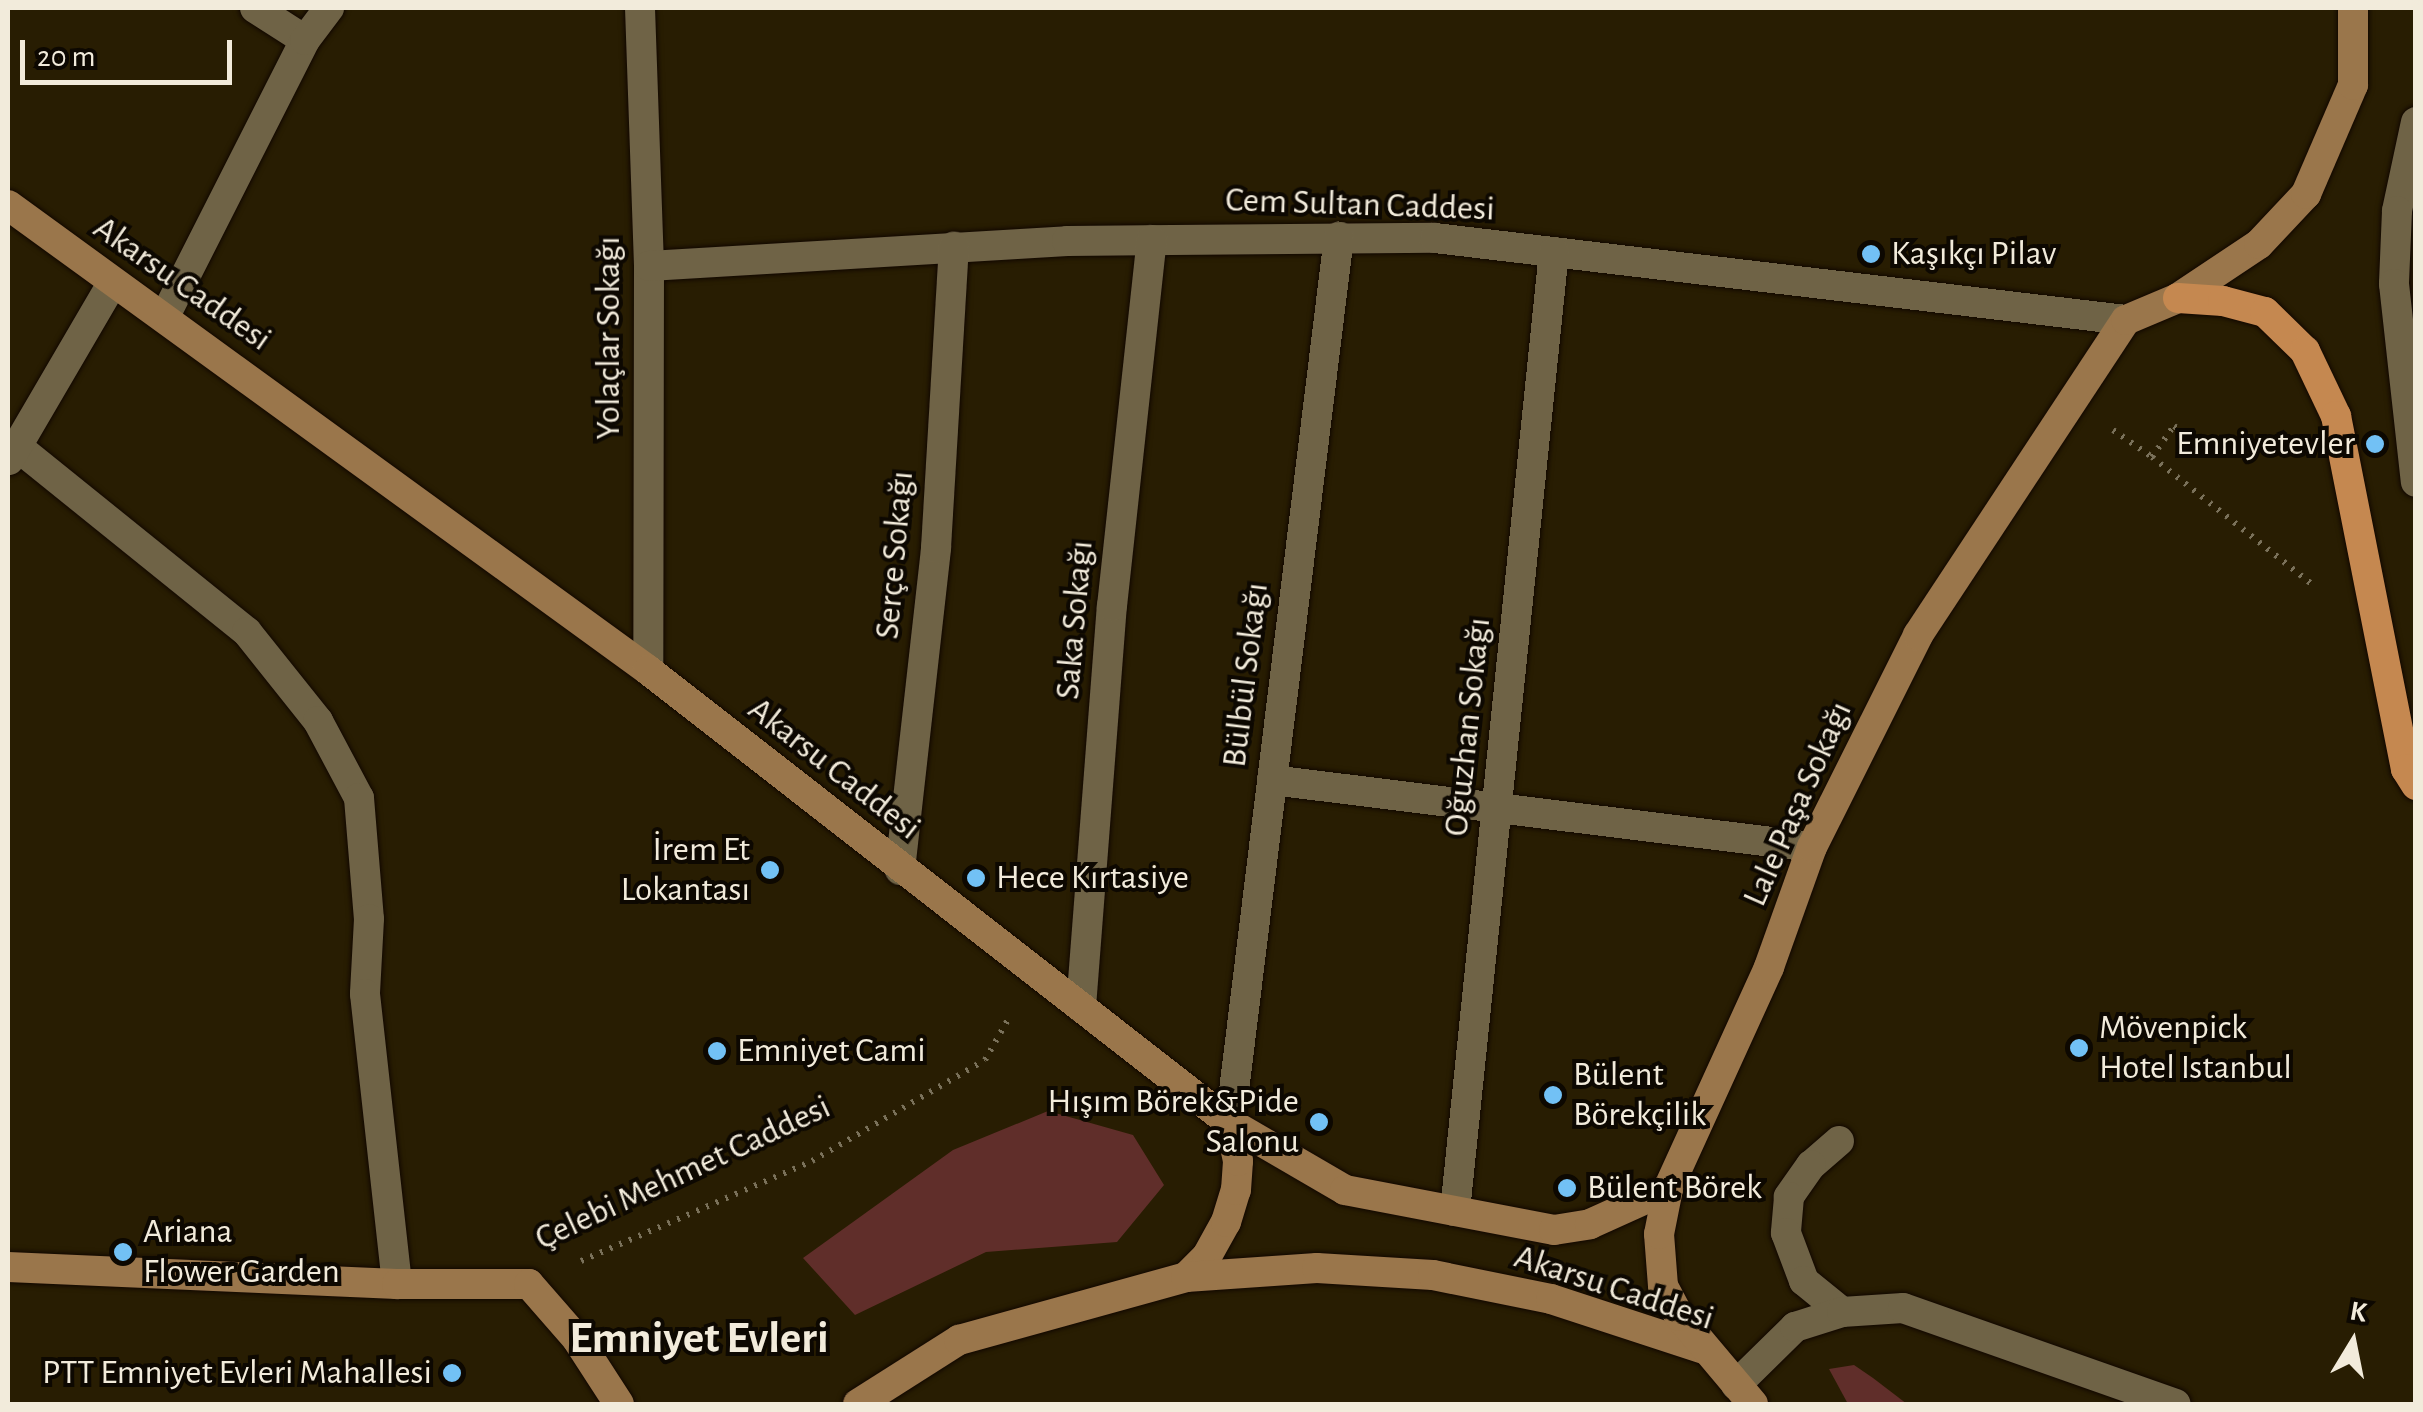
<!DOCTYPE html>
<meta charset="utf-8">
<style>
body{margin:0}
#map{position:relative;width:2423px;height:1412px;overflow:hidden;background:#281d02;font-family:"Alegreya Sans",sans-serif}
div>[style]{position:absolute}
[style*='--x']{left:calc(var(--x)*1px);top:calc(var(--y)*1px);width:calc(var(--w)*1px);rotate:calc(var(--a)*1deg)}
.green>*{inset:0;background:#602e2a}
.path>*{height:6px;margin-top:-3px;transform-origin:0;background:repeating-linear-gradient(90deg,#7a715a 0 2.5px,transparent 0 10.5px)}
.roads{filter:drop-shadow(0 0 2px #110700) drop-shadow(0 0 2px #110700)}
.lane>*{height:30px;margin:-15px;padding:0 15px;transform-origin:15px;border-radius:15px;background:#6f6346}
.street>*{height:30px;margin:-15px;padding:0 15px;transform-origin:15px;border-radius:15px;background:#6f6346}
.secondary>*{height:30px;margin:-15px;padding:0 15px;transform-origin:15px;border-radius:15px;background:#9a764b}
.primary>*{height:30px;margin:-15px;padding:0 15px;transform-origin:15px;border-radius:15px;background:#c58850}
.dots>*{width:28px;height:28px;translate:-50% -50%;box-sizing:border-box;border:5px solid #0d0801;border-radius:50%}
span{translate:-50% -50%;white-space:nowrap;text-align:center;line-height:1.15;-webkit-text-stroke:8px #0d0801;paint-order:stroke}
.street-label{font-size:35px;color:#f2ebdb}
.poi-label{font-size:35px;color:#f2ebdb}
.left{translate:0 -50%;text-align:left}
.right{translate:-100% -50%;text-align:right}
.district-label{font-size:45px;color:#f2ebdb;font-weight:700}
.frame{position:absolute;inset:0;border:10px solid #f2ebdb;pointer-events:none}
.north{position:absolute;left:2303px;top:1292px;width:100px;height:100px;-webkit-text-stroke:8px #0d0801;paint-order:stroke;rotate:10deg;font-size:28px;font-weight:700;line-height:40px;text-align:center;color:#f2ebdb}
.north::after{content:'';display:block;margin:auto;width:35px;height:45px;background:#f2ebdb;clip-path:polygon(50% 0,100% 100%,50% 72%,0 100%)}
.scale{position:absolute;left:20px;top:40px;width:212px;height:45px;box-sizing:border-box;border:5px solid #f2ebdb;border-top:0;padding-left:12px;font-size:30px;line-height:35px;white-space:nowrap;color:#f2ebdb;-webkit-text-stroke:8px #0d0801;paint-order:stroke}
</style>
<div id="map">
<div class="green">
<i style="clip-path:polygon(1048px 1111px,1133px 1135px,1164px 1185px,1117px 1242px,986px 1252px,855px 1315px,803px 1258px,953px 1150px)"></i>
<i style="clip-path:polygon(1854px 1365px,1873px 1378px,1907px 1404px,1848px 1404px,1829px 1369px)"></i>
</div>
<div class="path">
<i style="--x:2113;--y:430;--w:47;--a:34.7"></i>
<i style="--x:2152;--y:457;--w:38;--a:-55"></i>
<i style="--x:2174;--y:426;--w:42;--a:34.4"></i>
<i style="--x:2152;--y:457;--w:207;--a:38.5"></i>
<i style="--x:581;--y:1261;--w:252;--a:-23.4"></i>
<i style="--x:812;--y:1161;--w:200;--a:-30.3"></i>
<i style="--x:985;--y:1060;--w:51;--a:-60.4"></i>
</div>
<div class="roads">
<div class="lane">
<i style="--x:2416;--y:122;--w:91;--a:102.1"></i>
<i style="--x:2397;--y:211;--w:73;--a:92.4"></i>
<i style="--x:2394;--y:284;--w:199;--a:83.7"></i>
<i style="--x:1839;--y:1141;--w:37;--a:139"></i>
<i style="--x:1811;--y:1165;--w:39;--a:125"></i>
<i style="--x:1789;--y:1197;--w:36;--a:95"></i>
<i style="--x:1786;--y:1233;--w:51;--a:69.4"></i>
<i style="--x:1804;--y:1281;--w:49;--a:39.2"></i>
<i style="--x:1736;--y:1385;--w:83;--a:-44.5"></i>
<i style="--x:1795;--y:1327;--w:49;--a:-17.7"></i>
<i style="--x:1842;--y:1312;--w:61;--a:-3.8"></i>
<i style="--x:1903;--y:1308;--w:289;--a:19.4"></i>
</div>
<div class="street">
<i style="--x:255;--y:8;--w:59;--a:32.6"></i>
<i style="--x:640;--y:8;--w:258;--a:88"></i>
<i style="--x:649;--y:266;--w:404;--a:90.1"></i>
<i style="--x:649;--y:266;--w:419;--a:-3.4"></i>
<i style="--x:1067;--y:241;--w:368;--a:-0.5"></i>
<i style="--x:1435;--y:238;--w:696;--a:6.77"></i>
<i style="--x:165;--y:316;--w:309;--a:-63.1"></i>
<i style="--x:305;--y:40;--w:40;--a:-53"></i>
<i style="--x:14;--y:444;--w:299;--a:38.9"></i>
<i style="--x:247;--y:632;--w:114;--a:51.4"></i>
<i style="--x:318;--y:721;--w:87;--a:62"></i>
<i style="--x:359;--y:798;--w:121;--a:85.3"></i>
<i style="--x:369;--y:919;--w:75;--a:93.1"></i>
<i style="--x:365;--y:994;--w:292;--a:83.7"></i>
<i style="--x:9;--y:460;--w:206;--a:-59.7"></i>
<i style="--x:1272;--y:780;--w:544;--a:7.07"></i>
<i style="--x:900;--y:870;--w:324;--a:-83.6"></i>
<i style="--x:936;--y:548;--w:302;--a:-86.6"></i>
<i style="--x:1081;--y:1007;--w:402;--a:-85.6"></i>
<i style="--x:1112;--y:606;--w:368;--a:-83.8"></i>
<i style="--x:1230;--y:1123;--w:893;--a:-82.99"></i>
<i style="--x:1455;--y:1211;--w:964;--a:-84.11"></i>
</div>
<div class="secondary">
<i style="--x:8;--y:205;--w:791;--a:36"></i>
<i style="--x:648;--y:670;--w:738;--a:37.9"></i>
<i style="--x:1230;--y:1123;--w:133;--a:30.2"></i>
<i style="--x:1345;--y:1190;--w:213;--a:10.8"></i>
<i style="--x:1554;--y:1230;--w:36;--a:-9"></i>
<i style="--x:1590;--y:1224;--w:85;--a:-24.2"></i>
<i style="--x:8;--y:1267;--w:389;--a:2.5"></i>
<i style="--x:397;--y:1284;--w:132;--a:0"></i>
<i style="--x:529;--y:1284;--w:73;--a:48.9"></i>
<i style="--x:577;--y:1339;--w:77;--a:57.1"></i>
<i style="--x:1186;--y:1277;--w:30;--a:-45"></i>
<i style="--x:1207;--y:1256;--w:39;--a:-61"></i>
<i style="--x:1226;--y:1222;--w:34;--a:-73"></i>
<i style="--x:1236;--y:1190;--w:29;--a:-86"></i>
<i style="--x:1238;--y:1161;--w:39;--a:-102"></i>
<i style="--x:858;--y:1404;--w:120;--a:-32.4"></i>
<i style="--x:959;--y:1340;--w:236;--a:-15.5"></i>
<i style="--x:1186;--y:1277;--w:131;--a:-3.9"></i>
<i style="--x:1317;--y:1268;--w:116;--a:3.5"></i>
<i style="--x:1433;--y:1275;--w:120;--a:11.5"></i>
<i style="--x:1551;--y:1299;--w:164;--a:18.1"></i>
<i style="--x:1753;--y:1404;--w:115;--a:-130.1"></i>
<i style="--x:1679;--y:1316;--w:34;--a:-118"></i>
<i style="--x:1663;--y:1286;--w:52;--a:-94.4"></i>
<i style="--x:1659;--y:1234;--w:46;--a:-78.7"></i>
<i style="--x:1668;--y:1189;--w:244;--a:-65.5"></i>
<i style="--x:1769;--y:967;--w:127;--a:-70.3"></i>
<i style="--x:1812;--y:847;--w:237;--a:-63.4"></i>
<i style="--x:1918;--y:635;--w:377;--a:-56.6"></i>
<i style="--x:2126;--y:320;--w:56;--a:-22.9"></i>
<i style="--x:2178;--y:298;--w:97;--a:-33.7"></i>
<i style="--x:2259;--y:244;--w:69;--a:-46.8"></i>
<i style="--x:2306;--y:194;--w:119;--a:-66.7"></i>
<i style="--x:2353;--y:85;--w:77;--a:-90"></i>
</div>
<div class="primary">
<i style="--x:2178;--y:298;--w:45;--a:3.8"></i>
<i style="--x:2223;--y:301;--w:43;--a:14.7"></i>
<i style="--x:2265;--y:312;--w:56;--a:44.3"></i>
<i style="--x:2305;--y:351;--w:72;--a:64.5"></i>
<i style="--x:2336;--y:416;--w:360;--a:78.8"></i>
<i style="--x:2406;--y:769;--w:19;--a:58"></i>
</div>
</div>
<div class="dots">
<i style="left:1871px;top:254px;background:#72c1f5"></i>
<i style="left:2375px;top:444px;background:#72c1f5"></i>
<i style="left:770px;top:870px;background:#72c1f5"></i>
<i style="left:976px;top:878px;background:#72c1f5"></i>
<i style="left:2079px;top:1048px;background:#72c1f5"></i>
<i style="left:717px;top:1051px;background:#72c1f5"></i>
<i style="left:1553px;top:1095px;background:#72c1f5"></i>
<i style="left:1319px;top:1122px;background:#72c1f5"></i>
<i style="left:1567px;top:1188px;background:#72c1f5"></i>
<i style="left:123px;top:1252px;background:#72c1f5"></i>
<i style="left:452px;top:1373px;background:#72c1f5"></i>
</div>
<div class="street-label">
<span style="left:1360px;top:205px;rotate:2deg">Cem Sultan Caddesi</span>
<span style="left:182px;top:284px;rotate:35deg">Akarsu Caddesi</span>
<span style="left:609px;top:338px;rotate:-90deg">Yolaçlar Sokağı</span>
<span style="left:895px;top:555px;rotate:-85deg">Serçe Sokağı</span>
<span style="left:1075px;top:620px;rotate:-85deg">Saka Sokağı</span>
<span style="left:1246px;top:675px;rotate:-83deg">Bülbül Sokağı</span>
<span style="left:1468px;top:727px;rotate:-84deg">Oğuzhan Sokağı</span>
<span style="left:834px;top:769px;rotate:38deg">Akarsu Caddesi</span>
<span style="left:1798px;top:804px;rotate:-66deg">Lale Paşa Sokağı</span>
<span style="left:683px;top:1173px;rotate:-25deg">Çelebi Mehmet Caddesi</span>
<span style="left:1614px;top:1288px;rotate:18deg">Akarsu Caddesi</span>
</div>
<div class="poi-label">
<span class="left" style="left:1891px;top:254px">Kaşıkçı Pilav</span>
<span class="right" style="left:2355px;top:444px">Emniyetevler</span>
<span class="right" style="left:750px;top:870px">İrem Et<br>Lokantası</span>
<span class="left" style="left:996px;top:878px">Hece Kırtasiye</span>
<span class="left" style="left:2099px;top:1048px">Mövenpick<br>Hotel Istanbul</span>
<span class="left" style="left:737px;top:1051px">Emniyet Cami</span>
<span class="left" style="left:1573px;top:1095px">Bülent<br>Börekçilik</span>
<span class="right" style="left:1299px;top:1122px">Hışım Börek&amp;Pide<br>Salonu</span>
<span class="left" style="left:1587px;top:1188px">Bülent Börek</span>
<span class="left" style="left:143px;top:1252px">Ariana<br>Flower Garden</span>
<span class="right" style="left:432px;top:1373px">PTT Emniyet Evleri Mahallesi</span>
</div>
<div class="district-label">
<span style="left:699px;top:1339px">Emniyet Evleri</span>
</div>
<div class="frame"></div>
<div class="north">K</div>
<div class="scale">20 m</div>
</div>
